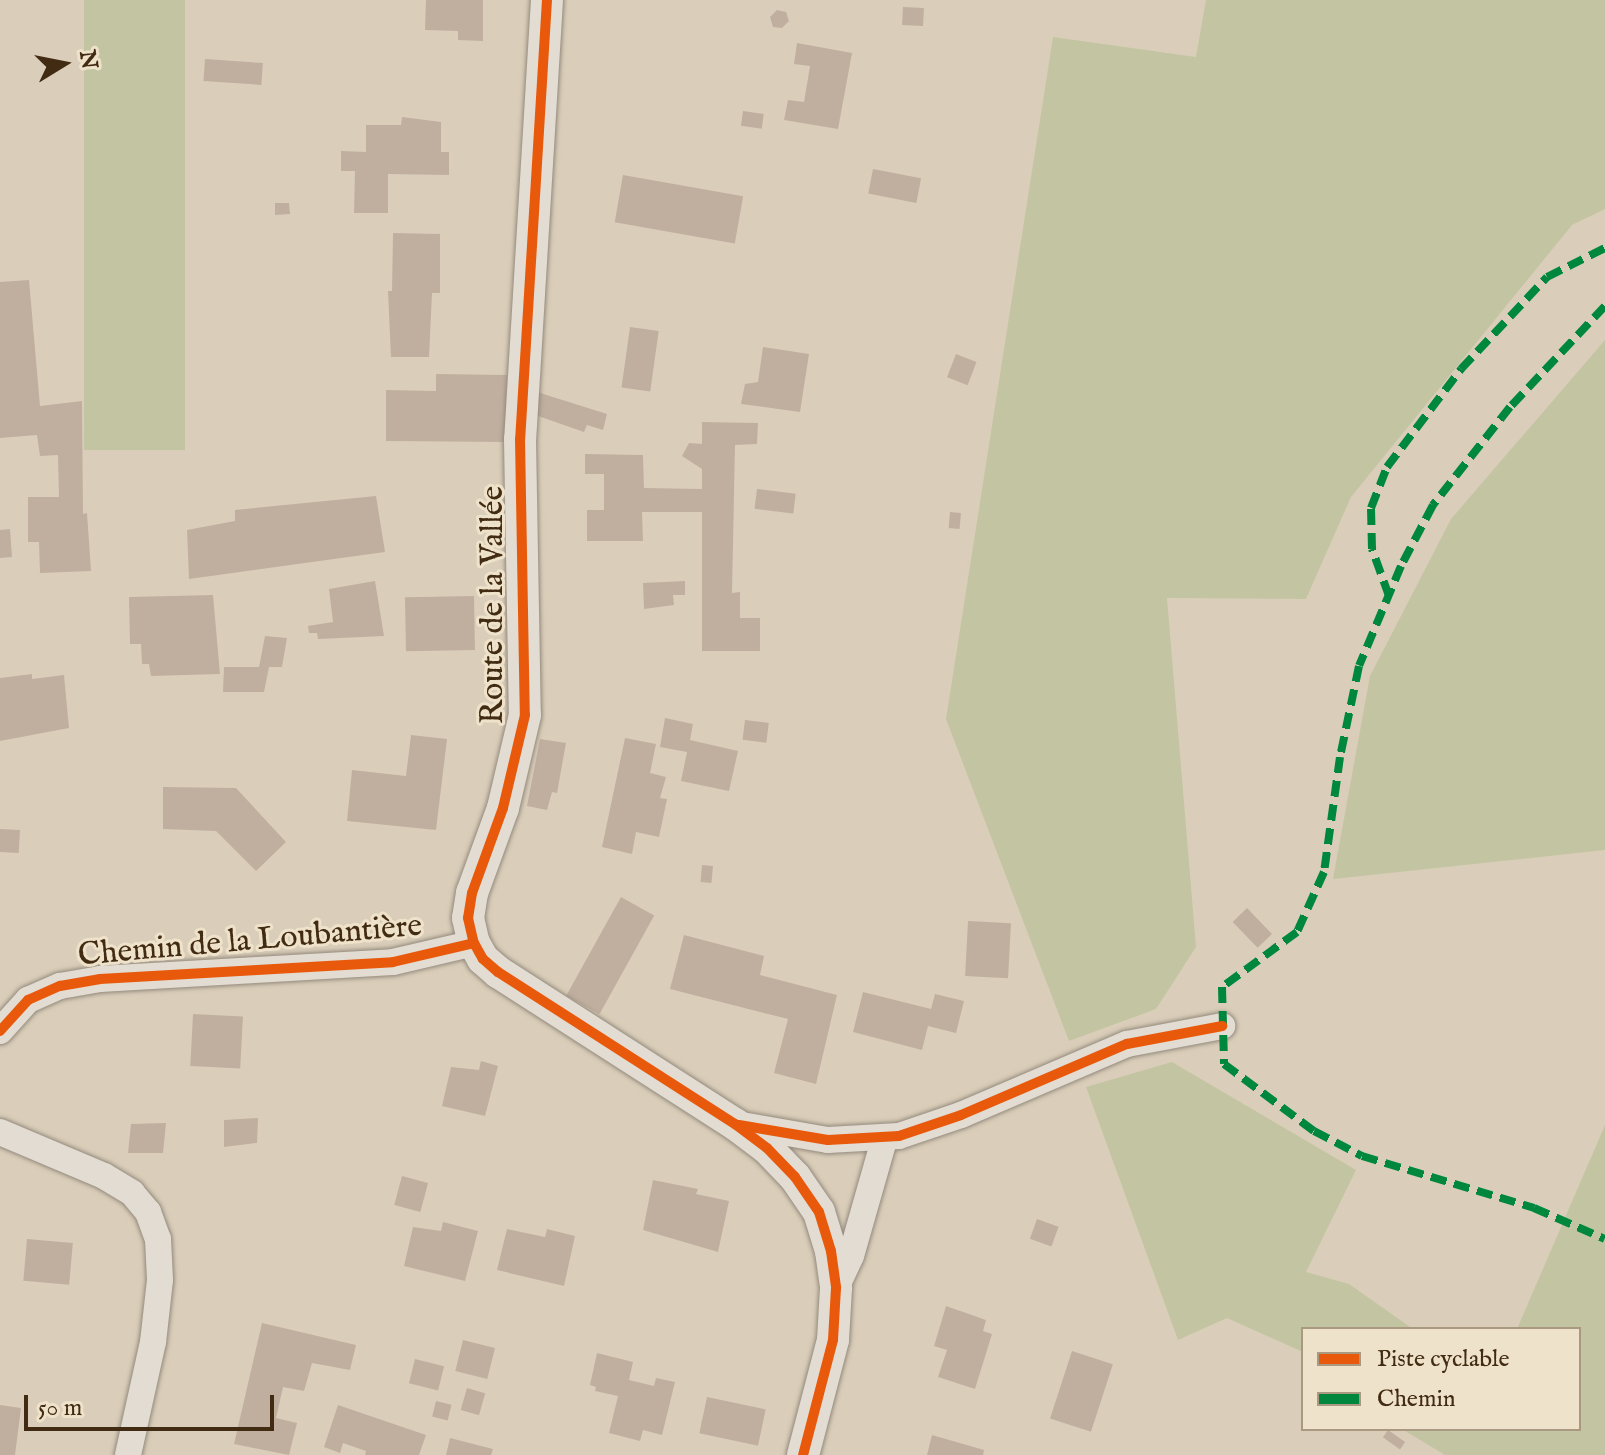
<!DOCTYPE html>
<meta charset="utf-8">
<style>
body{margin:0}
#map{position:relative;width:1605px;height:1455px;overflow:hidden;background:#daceba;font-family:"IM FELL English",serif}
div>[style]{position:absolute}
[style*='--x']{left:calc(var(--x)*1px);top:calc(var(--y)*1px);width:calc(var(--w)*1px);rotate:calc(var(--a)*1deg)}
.green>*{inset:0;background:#c3c5a2;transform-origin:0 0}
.building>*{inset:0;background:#c0af9f;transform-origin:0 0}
.roads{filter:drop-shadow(0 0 2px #948a7c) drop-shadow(0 0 2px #948a7c)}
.minor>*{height:26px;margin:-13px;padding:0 13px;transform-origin:13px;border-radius:13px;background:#e2dcd2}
.tertiary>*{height:32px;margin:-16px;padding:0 16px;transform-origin:16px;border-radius:16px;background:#e2dcd2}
.quiet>*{height:8px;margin-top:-4px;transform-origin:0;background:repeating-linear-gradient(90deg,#00873e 0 16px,transparent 0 24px)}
.cycleway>*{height:10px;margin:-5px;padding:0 5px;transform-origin:5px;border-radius:5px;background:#e8590c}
span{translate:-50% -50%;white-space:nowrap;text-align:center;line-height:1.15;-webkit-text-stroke:6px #efe2ca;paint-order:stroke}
.street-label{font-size:32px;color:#422b13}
.legend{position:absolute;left:1301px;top:1327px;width:280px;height:104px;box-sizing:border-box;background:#efe2ca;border:2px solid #aa9981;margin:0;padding:10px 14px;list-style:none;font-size:24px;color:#422b13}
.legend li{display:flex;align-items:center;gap:16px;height:40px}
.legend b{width:40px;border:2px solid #aa9981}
.north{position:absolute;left:24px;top:24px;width:80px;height:80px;-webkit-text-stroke:6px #efe2ca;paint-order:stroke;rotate:80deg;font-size:22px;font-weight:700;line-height:32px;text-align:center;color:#422b13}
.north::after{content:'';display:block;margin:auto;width:28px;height:36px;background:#422b13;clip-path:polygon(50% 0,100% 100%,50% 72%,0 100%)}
.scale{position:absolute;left:24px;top:1395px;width:250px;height:36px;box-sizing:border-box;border:4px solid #422b13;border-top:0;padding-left:10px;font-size:24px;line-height:28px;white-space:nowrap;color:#422b13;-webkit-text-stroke:6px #efe2ca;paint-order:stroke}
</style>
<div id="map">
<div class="green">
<i style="left:84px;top:0;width:101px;height:450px"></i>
<i style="clip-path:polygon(1206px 0,1605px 0,1605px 209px,1572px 225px,1351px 497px,1306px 599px,1167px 598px,1196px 947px,1156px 1009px,1069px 1041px,946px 719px,1053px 37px,1196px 57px)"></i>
<i style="clip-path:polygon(1605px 340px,1605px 850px,1333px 879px,1370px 676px,1451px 519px)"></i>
<i style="clip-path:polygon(1172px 1062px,1356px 1170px,1306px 1272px,1349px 1284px,1413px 1329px,1303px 1329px,1303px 1352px,1227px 1318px,1178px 1340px,1086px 1087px)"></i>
<i style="clip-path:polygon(1605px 1125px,1605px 1455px,1445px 1455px,1402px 1429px,1579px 1429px,1579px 1329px,1517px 1329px)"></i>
</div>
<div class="building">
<i style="clip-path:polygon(426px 0,483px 0,483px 41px,458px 40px,458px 31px,425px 30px)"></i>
<i style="left:903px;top:7px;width:21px;height:18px;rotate:3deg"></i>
<i style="clip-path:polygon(777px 10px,786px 12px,789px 21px,782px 28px,773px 27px,770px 17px)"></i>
<i style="clip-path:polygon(797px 43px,852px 53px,838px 129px,784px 120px,788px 100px,804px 102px,810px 66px,794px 64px)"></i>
<i style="left:205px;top:59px;width:58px;height:22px;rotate:4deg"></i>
<i style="left:743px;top:111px;width:21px;height:15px;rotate:8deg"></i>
<i style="clip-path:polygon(402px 117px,441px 122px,441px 152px,449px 152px,449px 175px,388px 174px,388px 213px,354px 213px,355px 171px,341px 171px,341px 151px,366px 152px,366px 125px,401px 125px)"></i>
<i style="left:873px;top:169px;width:49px;height:25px;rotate:11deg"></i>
<i style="left:623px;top:175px;width:122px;height:48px;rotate:10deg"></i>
<i style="clip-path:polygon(275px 203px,289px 203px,290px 214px,275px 215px)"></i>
<i style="clip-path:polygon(393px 233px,440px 234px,440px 293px,432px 293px,429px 357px,391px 357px,388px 291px,392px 291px)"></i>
<i style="clip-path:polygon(29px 280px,40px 406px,82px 401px,83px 514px,87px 513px,91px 571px,40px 573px,39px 542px,28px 542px,28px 497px,59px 497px,58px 455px,40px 456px,37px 435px,0 438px,0 282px)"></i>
<i style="left:630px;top:327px;width:29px;height:61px;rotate:8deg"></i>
<i style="clip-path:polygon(763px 347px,809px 354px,800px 412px,741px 404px,745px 384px,758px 382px)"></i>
<i style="left:956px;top:354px;width:22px;height:25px;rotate:21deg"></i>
<i style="clip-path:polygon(436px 374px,507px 375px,505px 442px,386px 441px,386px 390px,436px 391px)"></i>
<i style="clip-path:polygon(537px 392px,607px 414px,603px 430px,587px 425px,584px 432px,538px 416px)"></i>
<i style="clip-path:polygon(702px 422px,758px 423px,757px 444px,735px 445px,732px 593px,740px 592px,740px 618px,760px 618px,760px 651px,702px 651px,702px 512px,642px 512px,643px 541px,587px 541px,587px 510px,604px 510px,604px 474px,585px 474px,585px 454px,643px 455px,644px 488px,702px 489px,702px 469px,682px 456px,689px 443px,702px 444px)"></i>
<i style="left:757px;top:489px;width:39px;height:20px;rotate:7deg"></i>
<i style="clip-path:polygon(376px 496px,385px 552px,189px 579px,187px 530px,235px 521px,235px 510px)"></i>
<i style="left:950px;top:512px;width:11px;height:16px;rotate:5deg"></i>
<i style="clip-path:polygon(10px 529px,12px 557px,0 558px,0 530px)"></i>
<i style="clip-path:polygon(375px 581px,384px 636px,318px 639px,317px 633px,309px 633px,308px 626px,333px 622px,329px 589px)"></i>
<i style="clip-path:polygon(685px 581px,685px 595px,673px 595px,674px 605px,644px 609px,643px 583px)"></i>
<i style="clip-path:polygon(213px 595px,220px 674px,151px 676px,149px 664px,142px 664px,141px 644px,130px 644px,129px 597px)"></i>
<i style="left:474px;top:596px;width:54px;height:69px;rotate:89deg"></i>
<i style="clip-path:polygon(265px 636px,287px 638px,282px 667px,269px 667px,264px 692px,223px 692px,224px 667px,259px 667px)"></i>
<i style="clip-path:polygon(32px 674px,32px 679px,64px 675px,69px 728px,0 741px,0 678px)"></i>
<i style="clip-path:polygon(665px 718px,693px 724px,690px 740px,738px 751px,729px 791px,681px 781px,687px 752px,660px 747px)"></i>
<i style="left:745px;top:720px;width:24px;height:20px;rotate:7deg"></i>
<i style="clip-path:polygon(411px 735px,447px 739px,436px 830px,347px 821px,352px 770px,406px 776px)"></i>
<i style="clip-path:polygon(625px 738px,656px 744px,650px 773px,666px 777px,660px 798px,667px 799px,659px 837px,636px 832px,632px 854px,602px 847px)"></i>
<i style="clip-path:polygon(540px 739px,566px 743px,557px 793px,552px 792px,547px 810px,527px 806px)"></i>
<i style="clip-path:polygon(163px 787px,236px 788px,286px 842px,256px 871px,216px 831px,163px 829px)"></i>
<i style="left:0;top:829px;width:20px;height:23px;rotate:3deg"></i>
<i style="left:702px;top:865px;width:11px;height:17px;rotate:5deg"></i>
<i style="left:621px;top:897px;width:38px;height:113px;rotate:29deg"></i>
<i style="left:1247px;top:908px;width:36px;height:20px;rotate:46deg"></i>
<i style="left:968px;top:921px;width:43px;height:55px;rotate:3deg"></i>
<i style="clip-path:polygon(684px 935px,764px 956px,760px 975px,837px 995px,816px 1084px,774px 1073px,788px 1019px,670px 989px)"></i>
<i style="clip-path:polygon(863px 992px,931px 1009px,935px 994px,964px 1001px,956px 1033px,928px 1026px,922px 1050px,853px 1032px)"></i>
<i style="left:193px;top:1014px;width:50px;height:52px;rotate:3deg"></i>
<i style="clip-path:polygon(481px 1061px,498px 1066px,485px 1116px,442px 1106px,451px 1067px,479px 1070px)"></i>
<i style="clip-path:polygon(258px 1118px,257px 1143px,224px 1147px,224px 1120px)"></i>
<i style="clip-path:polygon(166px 1123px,163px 1153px,128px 1153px,131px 1124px)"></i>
<i style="left:402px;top:1176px;width:27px;height:30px;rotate:15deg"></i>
<i style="clip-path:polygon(653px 1180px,698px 1189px,696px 1194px,729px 1201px,718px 1252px,643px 1230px)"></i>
<i style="left:1037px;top:1219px;width:23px;height:21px;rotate:20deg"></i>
<i style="clip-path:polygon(443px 1222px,478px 1231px,465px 1281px,404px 1266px,413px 1227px,441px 1231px)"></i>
<i style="clip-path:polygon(507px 1229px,545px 1237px,547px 1229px,575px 1236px,564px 1286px,497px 1270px)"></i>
<i style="left:27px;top:1239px;width:46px;height:42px;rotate:5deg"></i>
<i style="clip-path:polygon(946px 1306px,986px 1320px,983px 1331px,992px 1334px,975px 1389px,938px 1377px,947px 1350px,934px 1346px)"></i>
<i style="clip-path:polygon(262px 1323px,356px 1345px,350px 1370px,312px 1363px,304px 1391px,283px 1387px,276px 1418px,297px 1423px,289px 1455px,234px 1444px)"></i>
<i style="left:463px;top:1340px;width:33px;height:32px;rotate:14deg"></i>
<i style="left:1072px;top:1351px;width:43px;height:71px;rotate:18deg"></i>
<i style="clip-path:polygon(597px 1353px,633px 1362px,629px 1380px,654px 1386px,656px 1378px,675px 1382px,662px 1435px,643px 1430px,640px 1441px,609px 1433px,618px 1396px,595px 1391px,596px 1387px,590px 1385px)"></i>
<i style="left:415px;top:1359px;width:30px;height:25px;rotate:14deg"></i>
<i style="left:467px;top:1388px;width:19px;height:23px;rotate:16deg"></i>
<i style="left:707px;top:1397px;width:60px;height:37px;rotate:12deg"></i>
<i style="left:436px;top:1401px;width:16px;height:16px;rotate:14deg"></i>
<i style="clip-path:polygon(0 1405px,21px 1408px,15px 1455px,0 1455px)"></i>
<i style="clip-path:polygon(338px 1405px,426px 1435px,419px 1455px,365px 1455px,366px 1451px,343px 1443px,340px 1453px,324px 1447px)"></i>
<i style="left:1388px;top:1430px;width:21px;height:9px;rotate:35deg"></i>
<i style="clip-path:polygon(932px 1435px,984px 1450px,983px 1455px,927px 1455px)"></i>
<i style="clip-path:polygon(450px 1438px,493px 1449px,491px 1455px,446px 1455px)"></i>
</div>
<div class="roads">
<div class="minor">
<i style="--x:0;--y:1031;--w:42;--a:-47.9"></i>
<i style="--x:28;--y:1000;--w:35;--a:-24"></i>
<i style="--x:60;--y:986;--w:41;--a:-9.9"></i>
<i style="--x:100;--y:979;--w:293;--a:-3.3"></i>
<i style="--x:393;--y:962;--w:83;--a:-13.2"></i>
<i style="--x:736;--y:1124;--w:93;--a:9.9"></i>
<i style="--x:828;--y:1140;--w:71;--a:-3.2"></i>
<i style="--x:899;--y:1136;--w:65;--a:-18.7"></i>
<i style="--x:961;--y:1115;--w:181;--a:-23.2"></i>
<i style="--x:1127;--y:1044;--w:97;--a:-10.7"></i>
<i style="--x:0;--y:1132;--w:113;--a:22.9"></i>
<i style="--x:104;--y:1176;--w:33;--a:31"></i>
<i style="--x:132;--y:1193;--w:25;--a:50"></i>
<i style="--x:148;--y:1212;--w:29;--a:70"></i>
<i style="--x:158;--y:1239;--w:41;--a:87.2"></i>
<i style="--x:160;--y:1280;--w:62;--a:96.4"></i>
<i style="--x:153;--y:1342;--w:116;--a:102.5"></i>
<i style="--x:836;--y:1288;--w:35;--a:-65"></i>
<i style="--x:851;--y:1256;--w:121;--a:-74.1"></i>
</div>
<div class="tertiary">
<i style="--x:547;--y:0;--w:440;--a:93.5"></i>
<i style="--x:520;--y:439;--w:276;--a:89"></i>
<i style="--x:525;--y:715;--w:96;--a:103.3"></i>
<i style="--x:503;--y:808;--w:90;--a:110"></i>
<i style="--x:472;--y:893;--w:25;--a:99"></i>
<i style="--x:468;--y:918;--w:26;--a:77"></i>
<i style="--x:474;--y:943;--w:18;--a:61"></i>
<i style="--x:483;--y:959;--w:20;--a:41"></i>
<i style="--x:498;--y:972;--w:282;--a:32.7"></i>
<i style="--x:735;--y:1124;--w:40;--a:37"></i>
<i style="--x:767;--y:1148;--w:40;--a:46"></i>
<i style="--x:795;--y:1177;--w:42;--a:55.6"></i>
<i style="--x:819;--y:1212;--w:41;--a:72.9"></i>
<i style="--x:831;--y:1251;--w:37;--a:82"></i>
<i style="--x:836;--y:1288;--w:52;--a:93.3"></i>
<i style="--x:833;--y:1340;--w:119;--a:104.6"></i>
</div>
</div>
<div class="quiet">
<i style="--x:1605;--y:306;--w:139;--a:133.2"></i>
<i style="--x:1510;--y:407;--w:125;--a:128.2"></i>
<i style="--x:1433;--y:505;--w:69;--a:117.7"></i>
<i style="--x:1401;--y:566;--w:108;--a:112.8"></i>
<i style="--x:1359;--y:666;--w:93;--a:101.8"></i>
<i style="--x:1340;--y:757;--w:116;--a:97.9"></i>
<i style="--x:1324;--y:872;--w:66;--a:114.2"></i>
<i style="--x:1297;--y:932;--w:93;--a:143.7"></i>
<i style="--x:1222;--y:987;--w:77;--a:88.5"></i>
<i style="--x:1224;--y:1064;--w:112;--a:36.7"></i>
<i style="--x:1314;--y:1131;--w:54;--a:27.5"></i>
<i style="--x:1362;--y:1156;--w:180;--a:16.8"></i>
<i style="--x:1534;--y:1208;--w:77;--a:23.6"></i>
<i style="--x:1389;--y:596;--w:50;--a:-109.9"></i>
<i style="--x:1372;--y:549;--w:41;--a:-91.4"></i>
<i style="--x:1371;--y:508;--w:44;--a:-68.7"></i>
<i style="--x:1387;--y:467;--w:123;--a:-52.9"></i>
<i style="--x:1461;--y:369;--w:126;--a:-46.9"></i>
<i style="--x:1547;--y:277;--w:65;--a:-26.6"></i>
</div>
<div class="cycleway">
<i style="--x:547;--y:0;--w:440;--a:93.5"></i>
<i style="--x:520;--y:439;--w:276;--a:89"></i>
<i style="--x:525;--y:715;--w:96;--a:103.3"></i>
<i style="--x:503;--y:808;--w:90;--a:110"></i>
<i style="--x:472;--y:893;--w:25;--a:99"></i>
<i style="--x:468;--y:918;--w:26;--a:77"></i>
<i style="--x:474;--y:943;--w:18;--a:61"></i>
<i style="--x:483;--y:959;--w:20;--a:41"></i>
<i style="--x:498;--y:972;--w:282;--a:32.7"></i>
<i style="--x:735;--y:1124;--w:40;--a:37"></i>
<i style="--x:767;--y:1148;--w:40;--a:46"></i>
<i style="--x:795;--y:1177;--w:42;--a:55.6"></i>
<i style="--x:819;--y:1212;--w:41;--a:72.9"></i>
<i style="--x:831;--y:1251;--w:37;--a:82"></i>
<i style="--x:836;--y:1288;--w:52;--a:93.3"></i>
<i style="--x:833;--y:1340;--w:119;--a:104.6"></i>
<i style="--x:0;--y:1031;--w:42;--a:-47.9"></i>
<i style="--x:28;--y:1000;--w:35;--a:-24"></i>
<i style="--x:60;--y:986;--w:41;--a:-9.9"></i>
<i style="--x:100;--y:979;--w:293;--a:-3.3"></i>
<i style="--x:393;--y:962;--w:83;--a:-13.2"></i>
<i style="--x:739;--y:1125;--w:90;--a:9.6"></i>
<i style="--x:828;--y:1140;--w:71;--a:-3.2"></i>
<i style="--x:899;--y:1136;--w:65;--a:-18.7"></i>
<i style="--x:961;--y:1115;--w:181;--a:-23.2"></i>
<i style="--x:1127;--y:1044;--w:97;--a:-10.7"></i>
</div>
<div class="street-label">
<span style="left:494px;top:605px;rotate:-90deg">Route de la Vallée</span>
<span style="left:250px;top:942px;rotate:-5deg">Chemin de la Loubantière</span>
</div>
<ul class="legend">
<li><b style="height:10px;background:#e8590c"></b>Piste cyclable</li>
<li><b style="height:10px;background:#00873e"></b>Chemin</li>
</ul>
<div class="north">N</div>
<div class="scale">50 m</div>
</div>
